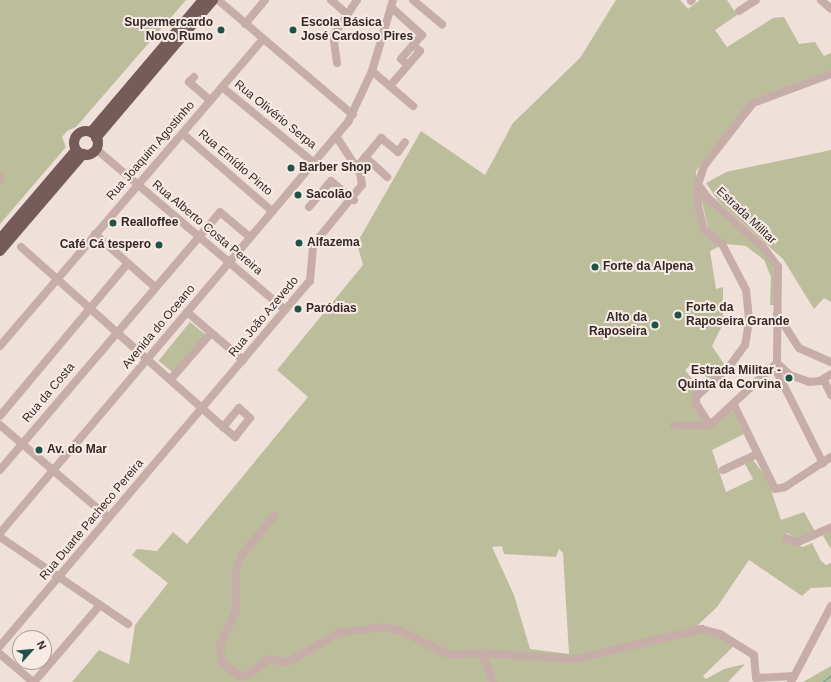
<!DOCTYPE html>
<meta charset="utf-8">
<style>
body{margin:0}
#map{position:relative;width:831px;height:682px;overflow:hidden;background:#f0e0da;font-family:Helvetica,sans-serif}
div>[style]{position:absolute}
[style*='--x']{left:calc(var(--x)*1px);top:calc(var(--y)*1px);width:calc(var(--w)*1px);rotate:calc(var(--a)*1deg)}
.green>*{inset:0;background:#bcbe9b;transform-origin:0 0}
.stream>*{height:1.5px;margin:-0.75px;padding:0 0.75px;transform-origin:0.75px;border-radius:0.75px;background:#7baca1}
.minor>*{height:8px;margin:-4px;padding:0 4px;transform-origin:4px;border-radius:4px;background:#c7ada7}
.major>*{height:10px;margin:-5px;padding:0 5px;transform-origin:5px;border-radius:5px;background:#755b59}
.major>.ring{margin:-5px;padding:0;box-sizing:content-box;background:none;border:10px solid #755b59;border-radius:50%}
.dots>*{width:11px;height:11px;translate:-50% -50%;box-sizing:border-box;border:2px solid #f8ebe6;border-radius:50%}
span{translate:-50% -50%;white-space:nowrap;text-align:center;line-height:1.15;-webkit-text-stroke:4px #f8ebe6;paint-order:stroke}
.poi-label{font-size:12px;color:#342827;font-weight:700}
.right{translate:-100% -50%;text-align:right}
.left{translate:0 -50%;text-align:left}
.street-label{font-size:12px;color:#342827}
.north{position:absolute;left:12px;top:630px;width:40px;height:40px;box-sizing:border-box;background:#f8ebe6;border:1px solid #aa9d9a;border-radius:50%;rotate:63deg;font-size:11px;font-weight:700;line-height:16px;text-align:center;color:#342827}
.north::after{content:'';display:block;margin:auto;width:14px;height:18px;background:#1f5349;clip-path:polygon(50% 0,100% 100%,50% 72%,0 100%)}
</style>
<div id="map">
<div class="green">
<i style="clip-path:polygon(0 0,186px 0,76px 127px,67px 131px,62px 137px,66px 147px,0 224px)"></i>
<i style="clip-path:polygon(evenodd,616px 0,680px 0,688px 9px,700px 0,727px 0,737px 15px,715px 30px,727px 47px,773px 18px,784px 17px,799px 44px,815px 42px,824px 56px,831px 53px,831px 70px,753px 99px,696px 171px,701px 233px,720px 246px,710px 251px,716px 289px,723px 287px,723px 324px,712px 346px,726px 367px,710px 381px,693px 363px,685px 370px,700px 389px,695px 394px,704px 422px,673px 428px,707px 429px,732px 410px,744px 434px,712px 450px,726px 492px,753px 479px,745px 464px,753px 460px,767px 478px,781px 520px,804px 512px,816px 533px,800px 539px,786px 533px,784px 541px,803px 547px,812px 543px,821px 561px,826px 565px,831px 563px,831px 587px,811px 588px,802px 596px,749px 560px,717px 607px,697px 626px,736px 644px,703px 676px,706px 679px,724px 669px,745px 664px,728px 682px,72px 682px,99px 650px,129px 664px,135px 625px,168px 583px,132px 555px,137px 549px,157px 551px,173px 532px,187px 544px,308px 397px,277px 370px,363px 265px,357px 243px,421px 131px,485px 175px,513px 123px,580px 58px,616px 0,502px 546px,504px 554px,556px 557px,559px 549px,563px 553px,569px 654px,530px 649px,514px 595px,492px 547px,502px 546px)"></i>
<i style="clip-path:polygon(831px 150px,831px 302px,824px 298px,814px 309px,783px 259px,719px 202px,706px 183px,726px 172px)"></i>
<i style="clip-path:polygon(700px 194px,752px 240px,774px 265px,775px 305px,770px 305px,771px 277px,764px 260px,746px 246px,726px 244px,709px 232px)"></i>
<i style="left:190px;top:322px;width:21px;height:50px;rotate:39deg"></i>
<i style="clip-path:polygon(831px 530px,831px 549px,823px 536px)"></i>
<i style="clip-path:polygon(831px 666px,831px 682px,803px 682px)"></i>
</div>
<div class="stream">
<i style="--x:824;--y:682;--w:9;--a:-41"></i>
</div>
<div class="minor">
<i style="--x:218;--y:0;--w:177;--a:40.4"></i>
<i style="--x:331;--y:0;--w:21;--a:41"></i>
<i style="--x:413;--y:0;--w:38;--a:40"></i>
<i style="--x:821;--y:0;--w:13;--a:42"></i>
<i style="--x:691;--y:1;--w:1;--a:-45"></i>
<i style="--x:391;--y:7;--w:42;--a:42.1"></i>
<i style="--x:422;--y:35;--w:13;--a:132"></i>
<i style="--x:739;--y:11;--w:20;--a:-33"></i>
<i style="--x:245;--y:24;--w:31;--a:-50"></i>
<i style="--x:337;--y:63;--w:27;--a:-98"></i>
<i style="--x:333;--y:36;--w:43;--a:-56.3"></i>
<i style="--x:372;--y:71;--w:54;--a:40.5"></i>
<i style="--x:831;--y:74;--w:83;--a:159.6"></i>
<i style="--x:753;--y:103;--w:80;--a:127.9"></i>
<i style="--x:704;--y:166;--w:19;--a:108"></i>
<i style="--x:698;--y:184;--w:16;--a:55"></i>
<i style="--x:707;--y:197;--w:75;--a:41.8"></i>
<i style="--x:763;--y:247;--w:25;--a:53"></i>
<i style="--x:778;--y:267;--w:96;--a:90.6"></i>
<i style="--x:777;--y:363;--w:18;--a:43"></i>
<i style="--x:790;--y:375;--w:20;--a:20"></i>
<i style="--x:809;--y:382;--w:11;--a:-5"></i>
<i style="--x:820;--y:381;--w:13;--a:-32"></i>
<i style="--x:194;--y:77;--w:7;--a:135"></i>
<i style="--x:189;--y:82;--w:28;--a:41"></i>
<i style="--x:390;--y:86;--w:46;--a:-49.4"></i>
<i style="--x:420;--y:51;--w:9;--a:-139"></i>
<i style="--x:413;--y:45;--w:18;--a:131"></i>
<i style="--x:401;--y:59;--w:9;--a:41"></i>
<i style="--x:222;--y:87;--w:118;--a:39.5"></i>
<i style="--x:183;--y:134;--w:118;--a:40.9"></i>
<i style="--x:96;--y:149;--w:248;--a:40.4"></i>
<i style="--x:365;--y:157;--w:30;--a:42"></i>
<i style="--x:357;--y:167;--w:38;--a:-50"></i>
<i style="--x:381;--y:138;--w:22;--a:39"></i>
<i style="--x:398;--y:152;--w:12;--a:-55"></i>
<i style="--x:0;--y:177;--w:3;--a:90"></i>
<i style="--x:698;--y:184;--w:22;--a:90"></i>
<i style="--x:698;--y:206;--w:25;--a:76"></i>
<i style="--x:704;--y:230;--w:23;--a:38"></i>
<i style="--x:722;--y:244;--w:52;--a:62.4"></i>
<i style="--x:746;--y:290;--w:31;--a:84"></i>
<i style="--x:749;--y:321;--w:24;--a:99"></i>
<i style="--x:745;--y:345;--w:29;--a:126"></i>
<i style="--x:728;--y:368;--w:43;--a:137.8"></i>
<i style="--x:696;--y:397;--w:6;--a:90"></i>
<i style="--x:696;--y:403;--w:26;--a:58"></i>
<i style="--x:309;--y:207;--w:34;--a:-50"></i>
<i style="--x:331;--y:181;--w:30;--a:40"></i>
<i style="--x:95;--y:234;--w:80;--a:41.5"></i>
<i style="--x:21;--y:247;--w:48;--a:41.6"></i>
<i style="--x:57;--y:279;--w:222;--a:41.7"></i>
<i style="--x:223;--y:427;--w:16;--a:40"></i>
<i style="--x:235;--y:437;--w:24;--a:-52"></i>
<i style="--x:250;--y:418;--w:15;--a:-138"></i>
<i style="--x:239;--y:408;--w:25;--a:130"></i>
<i style="--x:187;--y:312;--w:74;--a:40.6"></i>
<i style="--x:777;--y:314;--w:40;--a:57.1"></i>
<i style="--x:799;--y:348;--w:35;--a:24"></i>
<i style="--x:0;--y:346;--w:404;--a:-49.4"></i>
<i style="--x:777;--y:363;--w:11;--a:85"></i>
<i style="--x:778;--y:374;--w:100;--a:63.2"></i>
<i style="--x:170;--y:380;--w:62;--a:-48.9"></i>
<i style="--x:824;--y:380;--w:17;--a:65"></i>
<i style="--x:734;--y:405;--w:93;--a:64"></i>
<i style="--x:775;--y:489;--w:10;--a:-11"></i>
<i style="--x:785;--y:487;--w:55;--a:-33.1"></i>
<i style="--x:0;--y:416;--w:199;--a:-50.1"></i>
<i style="--x:0;--y:425;--w:143;--a:40.5"></i>
<i style="--x:674;--y:425;--w:36;--a:0"></i>
<i style="--x:710;--y:425;--w:91;--a:-42.8"></i>
<i style="--x:0;--y:470;--w:339;--a:-49.5"></i>
<i style="--x:220;--y:212;--w:39;--a:40"></i>
<i style="--x:723;--y:470;--w:38;--a:-25"></i>
<i style="--x:274;--y:516;--w:50;--a:129.4"></i>
<i style="--x:242;--y:555;--w:16;--a:112"></i>
<i style="--x:236;--y:570;--w:40;--a:90"></i>
<i style="--x:236;--y:610;--w:39;--a:114"></i>
<i style="--x:220;--y:646;--w:16;--a:83"></i>
<i style="--x:222;--y:662;--w:11;--a:41"></i>
<i style="--x:230;--y:669;--w:12;--a:35"></i>
<i style="--x:240;--y:676;--w:9;--a:-6"></i>
<i style="--x:249;--y:675;--w:25;--a:-40"></i>
<i style="--x:268;--y:659;--w:20;--a:9"></i>
<i style="--x:288;--y:662;--w:59;--a:-29.6"></i>
<i style="--x:339;--y:633;--w:44;--a:-7.8"></i>
<i style="--x:383;--y:627;--w:16;--a:11"></i>
<i style="--x:399;--y:630;--w:57;--a:26.1"></i>
<i style="--x:450;--y:655;--w:32;--a:-4"></i>
<i style="--x:482;--y:653;--w:31;--a:69"></i>
<i style="--x:0;--y:533;--w:539;--a:-49.74"></i>
<i style="--x:348;--y:122;--w:56;--a:-64.8"></i>
<i style="--x:372;--y:71;--w:74;--a:-73.5"></i>
<i style="--x:0;--y:537;--w:155;--a:34.2"></i>
<i style="--x:786;--y:538;--w:13;--a:18"></i>
<i style="--x:798;--y:542;--w:36;--a:-24"></i>
<i style="--x:0;--y:646;--w:479;--a:-49.7"></i>
<i style="--x:310;--y:281;--w:36;--a:-85"></i>
<i style="--x:313;--y:245;--w:77;--a:-50.8"></i>
<i style="--x:362;--y:185;--w:12;--a:-99"></i>
<i style="--x:360;--y:173;--w:44;--a:-123"></i>
<i style="--x:482;--y:653;--w:95;--a:3.6"></i>
<i style="--x:577;--y:659;--w:128;--a:-13.6"></i>
<i style="--x:701;--y:629;--w:20;--a:15"></i>
<i style="--x:720;--y:634;--w:40;--a:32"></i>
<i style="--x:754;--y:655;--w:23;--a:85"></i>
<i style="--x:756;--y:678;--w:38;--a:-3"></i>
<i style="--x:0;--y:654;--w:43;--a:40.3"></i>
<i style="--x:34;--y:682;--w:101;--a:-49.4"></i>
<i style="--x:791;--y:682;--w:86;--a:-62.2"></i>
</div>
<div class="major">
<i class="ring" style="left:74px;top:131px;width:14px;height:14px"></i>
<i style="--x:91;--y:132;--w:173;--a:-49.7"></i>
<i style="--x:96;--y:138;--w:181;--a:-49.7"></i>
<i style="--x:0;--y:239;--w:117;--a:-49.5"></i>
<i style="--x:0;--y:251;--w:128;--a:-49.4"></i>
</div>
<div class="dots">
<i style="left:221px;top:30px;background:#1f5349"></i>
<i style="left:293px;top:30px;background:#1f5349"></i>
<i style="left:291px;top:168px;background:#1f5349"></i>
<i style="left:298px;top:195px;background:#1f5349"></i>
<i style="left:113px;top:223px;background:#1f5349"></i>
<i style="left:299px;top:243px;background:#1f5349"></i>
<i style="left:159px;top:245px;background:#1f5349"></i>
<i style="left:595px;top:267px;background:#1f5349"></i>
<i style="left:298px;top:309px;background:#1f5349"></i>
<i style="left:678px;top:315px;background:#1f5349"></i>
<i style="left:655px;top:325px;background:#1f5349"></i>
<i style="left:789px;top:378px;background:#1f5349"></i>
<i style="left:39px;top:450px;background:#1f5349"></i>
</div>
<div class="poi-label">
<span class="right" style="left:213px;top:30px">Supermercardo<br>Novo Rumo</span>
<span class="left" style="left:301px;top:30px">Escola Básica<br>José Cardoso Pires</span>
<span class="left" style="left:299px;top:168px">Barber Shop</span>
<span class="left" style="left:306px;top:195px">Sacolão</span>
<span class="left" style="left:121px;top:223px">Realloffee</span>
<span class="left" style="left:307px;top:243px">Alfazema</span>
<span class="right" style="left:151px;top:245px">Café Cá tespero</span>
<span class="left" style="left:603px;top:267px">Forte da Alpena</span>
<span class="left" style="left:686px;top:315px">Forte da<br>Raposeira Grande</span>
<span class="left" style="left:306px;top:309px">Paródias</span>
<span class="right" style="left:647px;top:325px">Alto da<br>Raposeira</span>
<span class="right" style="left:781px;top:378px">Estrada Militar -<br>Quinta da Corvina</span>
<span class="left" style="left:47px;top:450px">Av. do Mar</span>
</div>
<div class="street-label">
<span style="left:275px;top:115px;rotate:39deg">Rua Olivério Serpa</span>
<span style="left:151px;top:151px;rotate:-49deg">Rua Joaquim Agostinho</span>
<span style="left:235px;top:163px;rotate:41deg">Rua Emídio Pinto</span>
<span style="left:746px;top:216px;rotate:43deg">Estrada Militar</span>
<span style="left:207px;top:228px;rotate:40deg">Rua Alberto Costa Pereira</span>
<span style="left:264px;top:317px;rotate:-50deg">Rua João Azevedo</span>
<span style="left:159px;top:327px;rotate:-50deg">Avenida do Oceano</span>
<span style="left:49px;top:393px;rotate:-50deg">Rua da Costa</span>
<span style="left:92px;top:520px;rotate:-50deg">Rua Duarte Pacheco Pereira</span>
</div>
<div class="north">N</div>
</div>
